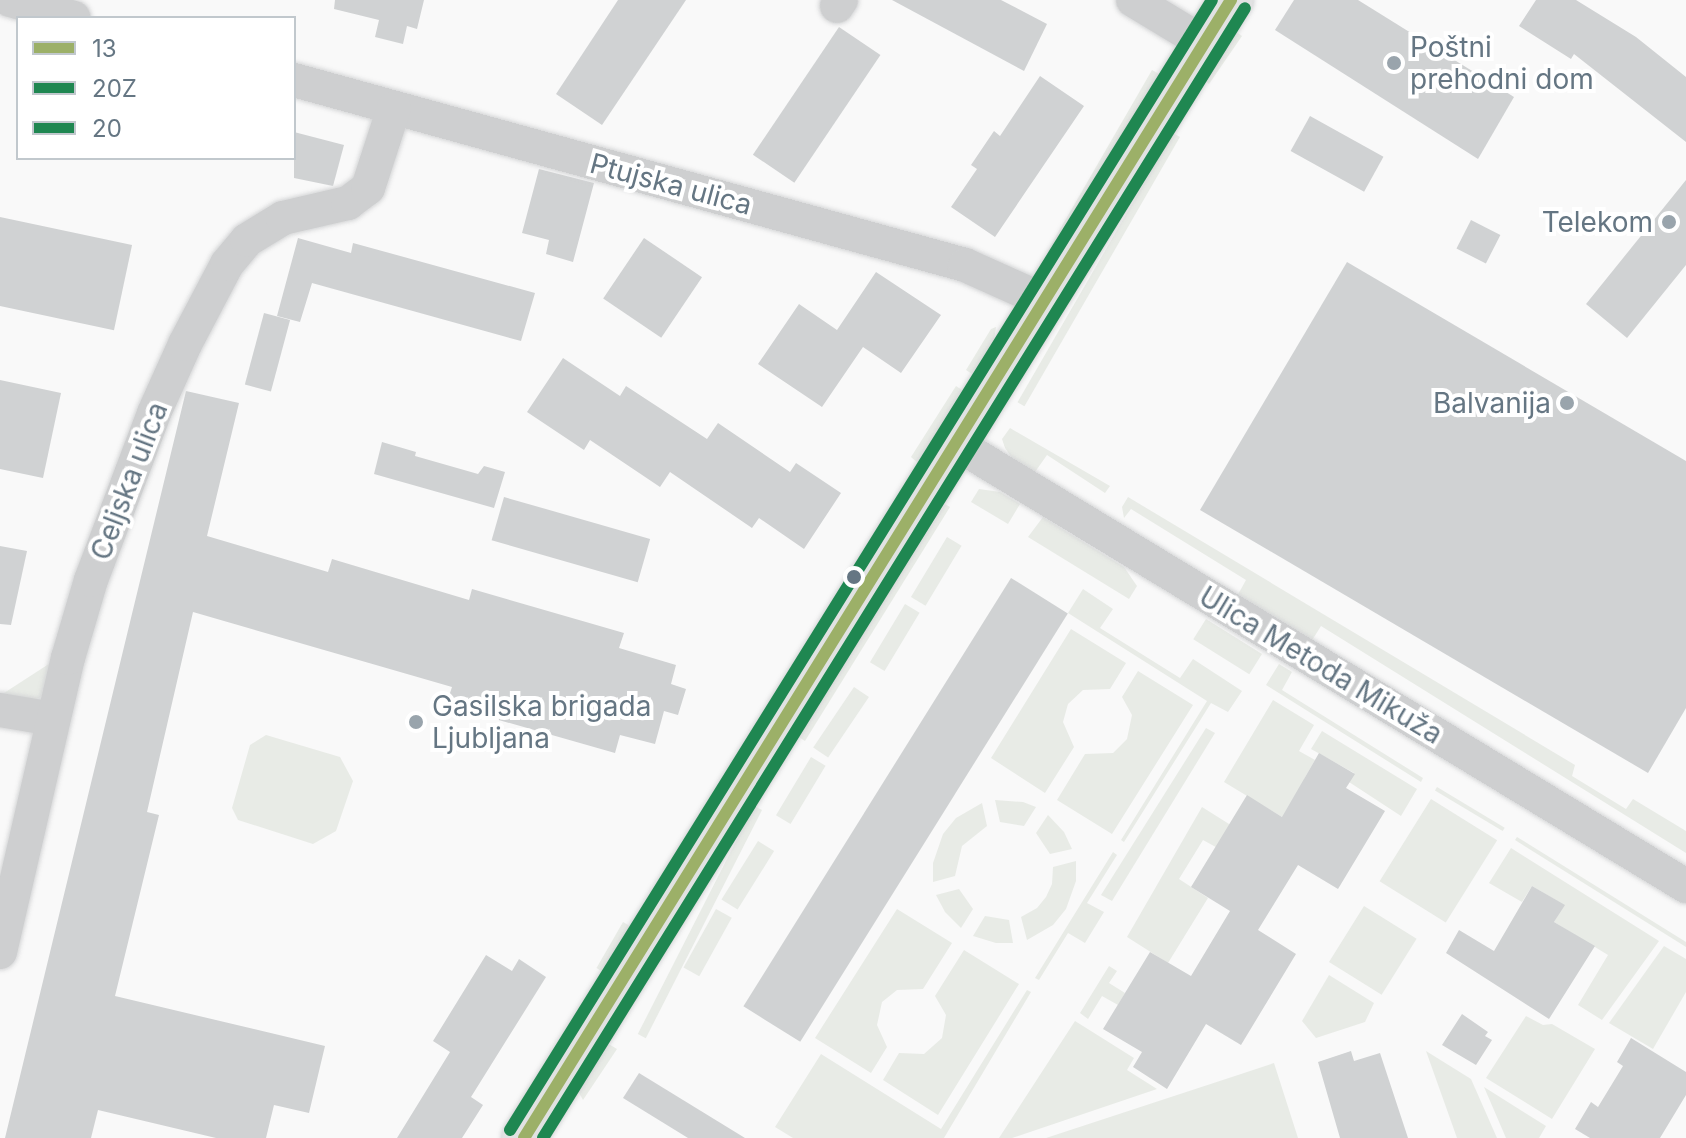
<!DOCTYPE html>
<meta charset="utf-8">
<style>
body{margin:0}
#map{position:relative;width:1686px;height:1138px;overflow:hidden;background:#f9f9f9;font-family:Inter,sans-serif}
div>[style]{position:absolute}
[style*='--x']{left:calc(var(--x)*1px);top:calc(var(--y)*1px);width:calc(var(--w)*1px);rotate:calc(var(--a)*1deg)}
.green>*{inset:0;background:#e8ebe6;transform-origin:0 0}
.building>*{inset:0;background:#d0d2d3;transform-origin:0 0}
.roads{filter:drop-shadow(0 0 2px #d5d6d7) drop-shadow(0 0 2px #d5d6d7)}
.street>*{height:34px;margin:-17px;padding:0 17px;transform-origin:17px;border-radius:17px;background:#cecfd0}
.secondary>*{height:44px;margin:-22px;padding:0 22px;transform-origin:22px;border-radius:22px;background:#e1e2e2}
.bus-1>*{height:12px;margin:-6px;padding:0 6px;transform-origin:6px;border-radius:6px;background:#9cb068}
.bus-2>*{height:12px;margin:-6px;padding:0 6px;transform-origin:6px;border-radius:6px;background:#1f8751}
.bus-3>*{height:12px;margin:-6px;padding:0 6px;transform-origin:6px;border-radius:6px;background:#1f8751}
.dots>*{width:22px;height:22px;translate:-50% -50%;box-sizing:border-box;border:4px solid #fff;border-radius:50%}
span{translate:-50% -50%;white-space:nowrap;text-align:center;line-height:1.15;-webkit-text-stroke:8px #fff;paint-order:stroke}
.poi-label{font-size:28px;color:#657683}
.left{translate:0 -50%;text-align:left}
.right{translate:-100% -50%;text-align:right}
.street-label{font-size:28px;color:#657683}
.legend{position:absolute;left:16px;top:16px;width:280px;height:144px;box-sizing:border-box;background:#fff;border:2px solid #c1c8cd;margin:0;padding:10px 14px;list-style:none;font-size:24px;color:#657683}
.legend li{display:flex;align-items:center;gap:16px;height:40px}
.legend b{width:40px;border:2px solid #c1c8cd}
</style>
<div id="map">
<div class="green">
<i style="clip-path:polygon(1235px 31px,1242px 36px,1209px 84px,1205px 81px)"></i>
<i style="left:1152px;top:70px;width:8px;height:209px;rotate:30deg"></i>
<i style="left:1173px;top:133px;width:8px;height:311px;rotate:30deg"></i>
<i style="clip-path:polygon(996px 327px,994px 340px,972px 374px,966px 370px,991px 329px)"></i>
<i style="clip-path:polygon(956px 386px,962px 390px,918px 463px,911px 457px)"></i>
<i style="clip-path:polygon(1010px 428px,1110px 486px,1105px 493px,1047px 455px,1035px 472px,1012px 458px,1005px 448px,1002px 439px)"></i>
<i style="clip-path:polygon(979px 489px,1000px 492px,1020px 504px,1008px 524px,971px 502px)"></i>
<i style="clip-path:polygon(1128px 497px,1575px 765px,1572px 776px,1626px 809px,1633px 799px,1686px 831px,1686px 853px,1321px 626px,1311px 642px,1236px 598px,1246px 580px,1131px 509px,1124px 518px,1122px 507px)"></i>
<i style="clip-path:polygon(945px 504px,950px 507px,805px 741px,797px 736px)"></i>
<i style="clip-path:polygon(1043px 517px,1124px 567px,1137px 586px,1129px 599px,1028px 537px)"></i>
<i style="left:947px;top:537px;width:17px;height:70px;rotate:31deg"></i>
<i style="clip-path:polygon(1083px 589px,1113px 609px,1100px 628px,1180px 678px,1193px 659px,1242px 691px,1228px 712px,1211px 703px,1124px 842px,1121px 840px,1207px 701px,1068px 613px)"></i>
<i style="left:905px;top:604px;width:17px;height:68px;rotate:31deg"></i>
<i style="left:1206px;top:619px;width:66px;height:24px;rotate:32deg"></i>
<i style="clip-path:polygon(1071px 629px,1126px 663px,1110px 689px,1083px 690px,1068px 704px,1063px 722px,1074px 747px,1045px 793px,991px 758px)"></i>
<i style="clip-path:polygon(55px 660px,42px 696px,35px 700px,5px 696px,4px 693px)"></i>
<i style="clip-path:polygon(1279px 664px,1292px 672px,1282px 690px,1423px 778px,1421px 782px,1266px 685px)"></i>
<i style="clip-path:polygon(1138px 671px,1193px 705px,1112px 834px,1057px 800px,1085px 754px,1113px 753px,1127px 739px,1132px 715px,1122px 697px)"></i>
<i style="left:854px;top:687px;width:18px;height:73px;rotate:34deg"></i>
<i style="clip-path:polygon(1273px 700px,1314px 725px,1299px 751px,1315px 760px,1304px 779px,1309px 783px,1287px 820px,1224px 782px)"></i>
<i style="clip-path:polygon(1206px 728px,1215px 733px,1112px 901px,1101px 895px)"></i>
<i style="clip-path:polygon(1322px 731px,1417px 789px,1401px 816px,1349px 782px,1354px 773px,1311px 749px)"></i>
<i style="clip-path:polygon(266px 735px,340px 757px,353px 781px,336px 831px,313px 844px,238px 820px,232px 808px,250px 745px)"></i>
<i style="left:811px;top:757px;width:17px;height:68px;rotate:31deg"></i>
<i style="left:1437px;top:787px;width:79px;height:4px;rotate:31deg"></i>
<i style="left:1431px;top:799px;width:78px;height:97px;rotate:32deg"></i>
<i style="clip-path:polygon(995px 800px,1023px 802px,1036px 807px,1024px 826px,1000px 822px)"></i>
<i style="clip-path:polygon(982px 803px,987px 826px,962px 846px,955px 876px,933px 882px,933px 863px,943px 834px,956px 818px)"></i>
<i style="left:754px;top:806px;width:9px;height:256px;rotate:27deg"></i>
<i style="clip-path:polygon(1202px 807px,1237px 829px,1223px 851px,1203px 840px,1179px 879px,1208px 898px,1168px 963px,1127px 937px)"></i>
<i style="clip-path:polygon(1048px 815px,1064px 832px,1072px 849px,1050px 854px,1036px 833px)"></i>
<i style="clip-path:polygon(1517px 837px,1686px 942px,1686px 947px,1515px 840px)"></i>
<i style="left:758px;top:841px;width:19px;height:69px;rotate:32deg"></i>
<i style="clip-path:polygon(1511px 848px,1659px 941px,1602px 1020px,1578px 1005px,1608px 955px,1554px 922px,1564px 905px,1532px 886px,1522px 902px,1489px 883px)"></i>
<i style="clip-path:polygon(1113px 852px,1117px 855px,1087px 903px,1104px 912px,1085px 943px,1068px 933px,1039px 980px,1035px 978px)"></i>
<i style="clip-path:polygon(1076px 861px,1076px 881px,1066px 909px,1053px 925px,1027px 940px,1021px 917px,1037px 908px,1046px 897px,1052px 884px,1053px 867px)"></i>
<i style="clip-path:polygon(959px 889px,973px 909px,961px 928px,945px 912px,936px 895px)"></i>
<i style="left:1364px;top:906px;width:62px;height:66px;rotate:32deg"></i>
<i style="left:716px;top:909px;width:18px;height:67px;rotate:29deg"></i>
<i style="clip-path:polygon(897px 909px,952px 943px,923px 989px,897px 990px,882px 1002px,877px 1025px,887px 1047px,871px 1073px,815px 1038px)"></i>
<i style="clip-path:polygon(985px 916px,1009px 920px,1013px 943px,996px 943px,973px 936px)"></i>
<i style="left:623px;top:922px;width:8px;height:53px;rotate:30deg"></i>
<i style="clip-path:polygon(1664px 946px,1686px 959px,1686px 992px,1653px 1049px,1609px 1023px)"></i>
<i style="clip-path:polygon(964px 950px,1019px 984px,938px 1115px,883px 1080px,899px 1053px,924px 1054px,942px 1038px,946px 1015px,935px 996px)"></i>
<i style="clip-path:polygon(1109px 966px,1117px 971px,1109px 983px,1125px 993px,1118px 1005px,1102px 996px,1088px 1019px,1080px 1013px)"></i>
<i style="clip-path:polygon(1329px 975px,1374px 1003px,1365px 1022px,1316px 1038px,1302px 1021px)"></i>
<i style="clip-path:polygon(1027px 990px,1031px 992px,944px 1138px,793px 1138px,775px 1127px,821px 1054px,941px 1129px)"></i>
<i style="clip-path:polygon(1526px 1016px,1543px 1025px,1552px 1024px,1595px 1049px,1552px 1119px,1486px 1078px)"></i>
<i style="clip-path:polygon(1075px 1021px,1134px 1058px,1127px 1070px,1157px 1089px,1012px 1138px,999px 1138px)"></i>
<i style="clip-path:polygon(607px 1043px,617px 1049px,583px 1100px,578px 1091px)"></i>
<i style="clip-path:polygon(1426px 1051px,1471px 1079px,1497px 1138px,1457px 1138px)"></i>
<i style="clip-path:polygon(1274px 1063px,1298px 1138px,1046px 1138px,1238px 1075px)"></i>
<i style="clip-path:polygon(1484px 1087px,1546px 1126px,1539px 1138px,1506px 1138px)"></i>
</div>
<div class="building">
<i style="clip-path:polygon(335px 0,424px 0,417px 29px,407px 26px,403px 44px,375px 37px,379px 20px,334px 9px)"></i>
<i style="clip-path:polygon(618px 0,686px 0,602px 125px,556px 94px)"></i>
<i style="clip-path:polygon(892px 0,1001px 0,1047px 24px,1024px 71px)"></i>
<i style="clip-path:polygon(1294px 0,1358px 0,1514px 97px,1478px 159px,1275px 30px)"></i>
<i style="clip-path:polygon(1536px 0,1576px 0,1636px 37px,1686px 77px,1686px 142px,1574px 54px,1571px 59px,1519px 26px)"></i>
<i style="left:839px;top:27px;width:50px;height:154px;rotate:34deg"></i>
<i style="clip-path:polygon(1040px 76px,1084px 106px,995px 237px,951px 207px,977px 169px,971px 165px,994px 131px,1000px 136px)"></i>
<i style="left:1310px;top:116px;width:84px;height:40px;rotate:29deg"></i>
<i style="clip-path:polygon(294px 132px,344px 145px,333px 186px,294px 178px)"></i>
<i style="clip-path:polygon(539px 169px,594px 183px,573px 262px,546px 254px,549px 240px,522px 233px)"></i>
<i style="clip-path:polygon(1686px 180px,1686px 265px,1627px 338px,1586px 304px)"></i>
<i style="left:0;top:217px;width:135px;height:87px;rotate:12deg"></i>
<i style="left:1471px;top:220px;width:33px;height:32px;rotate:27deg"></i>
<i style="clip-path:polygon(298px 238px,351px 253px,353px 243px,535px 293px,521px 341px,312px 283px,300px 322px,277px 316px)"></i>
<i style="left:644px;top:238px;width:70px;height:73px;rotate:34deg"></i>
<i style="clip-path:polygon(1347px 262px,1686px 461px,1686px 708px,1648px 773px,1200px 510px)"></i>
<i style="clip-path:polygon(876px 272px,941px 315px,901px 373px,863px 347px,822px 407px,758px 364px,799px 304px,837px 330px)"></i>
<i style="left:264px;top:313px;width:27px;height:74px;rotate:15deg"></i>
<i style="clip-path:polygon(563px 358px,620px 396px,626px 386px,707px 439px,718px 423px,790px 472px,796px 463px,841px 493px,804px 549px,759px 518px,752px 528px,670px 472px,660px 487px,590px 440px,584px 450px,527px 412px)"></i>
<i style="clip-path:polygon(0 380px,61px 393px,43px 478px,0 469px)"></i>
<i style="clip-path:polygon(186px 391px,239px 403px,207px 536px,328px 572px,332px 559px,469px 600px,472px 589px,624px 633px,619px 648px,676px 665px,671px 684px,686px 689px,678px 715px,664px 711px,655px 744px,620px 735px,615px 753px,446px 705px,452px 687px,193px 612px,147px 812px,159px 815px,115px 996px,325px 1046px,309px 1113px,274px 1105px,266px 1138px,216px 1138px,98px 1110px,91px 1138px,5px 1138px)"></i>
<i style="clip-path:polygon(382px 442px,416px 452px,415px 456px,478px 474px,484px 466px,505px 472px,494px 508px,374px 474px)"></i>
<i style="left:504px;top:497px;width:152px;height:45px;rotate:16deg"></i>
<i style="clip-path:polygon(0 546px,27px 551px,11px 625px,0 624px)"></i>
<i style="left:1011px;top:578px;width:67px;height:505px;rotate:32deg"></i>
<i style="clip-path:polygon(1319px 753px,1355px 774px,1346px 788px,1385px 811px,1338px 889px,1298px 865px,1258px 930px,1296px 954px,1241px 1045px,1206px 1024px,1167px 1089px,1133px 1067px,1142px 1052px,1103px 1029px,1150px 952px,1191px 976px,1230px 911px,1191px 887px,1247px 795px,1282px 817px)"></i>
<i style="clip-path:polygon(1532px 886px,1565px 905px,1554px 922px,1595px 946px,1549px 1019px,1446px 953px,1459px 930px,1494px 951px)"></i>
<i style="clip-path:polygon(486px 955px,512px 971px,519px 959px,546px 977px,471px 1097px,483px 1105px,462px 1138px,397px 1138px,450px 1052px,433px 1041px)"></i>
<i style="clip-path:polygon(1462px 1014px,1488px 1032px,1485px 1036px,1492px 1040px,1476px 1065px,1442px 1045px)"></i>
<i style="clip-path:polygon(1631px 1038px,1686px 1072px,1686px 1095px,1660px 1138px,1590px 1138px,1575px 1129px,1591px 1102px,1598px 1107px,1623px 1066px,1617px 1062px)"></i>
<i style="clip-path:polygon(1351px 1051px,1354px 1061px,1380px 1053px,1408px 1138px,1340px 1138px,1318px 1062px)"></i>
<i style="clip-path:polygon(639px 1073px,745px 1138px,688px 1138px,623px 1098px)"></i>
</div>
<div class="roads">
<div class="street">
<i style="--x:10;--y:0;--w:66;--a:15.7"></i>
<i style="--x:1133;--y:0;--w:83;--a:31.2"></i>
<i style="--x:837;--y:6;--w:7;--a:-56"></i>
<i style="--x:294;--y:80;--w:696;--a:15.41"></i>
<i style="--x:965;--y:265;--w:85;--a:24.2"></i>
<i style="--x:955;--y:443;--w:855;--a:31.22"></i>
<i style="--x:0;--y:710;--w:54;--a:9.6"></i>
<i style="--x:0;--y:952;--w:302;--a:-77"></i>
<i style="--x:68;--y:658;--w:81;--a:-73.6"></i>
<i style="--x:91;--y:580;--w:178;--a:-69.3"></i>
<i style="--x:154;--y:413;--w:76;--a:-65.8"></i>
<i style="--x:185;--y:344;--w:90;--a:-62.3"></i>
<i style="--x:227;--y:264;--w:31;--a:-50"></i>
<i style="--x:247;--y:240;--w:42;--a:-31.4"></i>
<i style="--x:283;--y:218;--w:67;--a:-13"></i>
<i style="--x:348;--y:203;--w:25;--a:-37"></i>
<i style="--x:368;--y:188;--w:84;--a:-72"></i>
</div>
<div class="secondary">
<i style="--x:524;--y:1138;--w:1340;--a:-58.15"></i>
</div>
</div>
<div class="bus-1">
<i style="--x:524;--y:1138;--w:1340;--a:-58.15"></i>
</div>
<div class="bus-2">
<i style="--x:543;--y:1138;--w:1330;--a:-58.15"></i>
</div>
<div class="bus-3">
<i style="--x:510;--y:1130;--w:1330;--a:-58.15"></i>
</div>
<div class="dots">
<i style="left:1394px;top:63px;background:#99a4ac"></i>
<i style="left:1669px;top:222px;background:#99a4ac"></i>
<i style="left:1567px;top:403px;background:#99a4ac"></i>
<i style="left:854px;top:577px;background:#657683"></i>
<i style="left:416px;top:722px;background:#99a4ac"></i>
</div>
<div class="poi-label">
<span class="left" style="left:1410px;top:63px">Poštni<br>prehodni dom</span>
<span class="right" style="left:1653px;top:222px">Telekom</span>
<span class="right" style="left:1551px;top:403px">Balvanija</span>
<span class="left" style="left:432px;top:722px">Gasilska brigada<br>Ljubljana</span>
</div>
<div class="street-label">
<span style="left:671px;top:184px;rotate:15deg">Ptujska ulica</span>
<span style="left:129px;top:481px;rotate:-69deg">Celjska ulica</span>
<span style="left:1321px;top:665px;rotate:31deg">Ulica Metoda Mikuža</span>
</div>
<ul class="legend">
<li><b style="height:10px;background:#9cb068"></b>13</li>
<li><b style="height:10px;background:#1f8751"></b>20Z</li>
<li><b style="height:10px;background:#1f8751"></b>20</li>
</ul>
</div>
